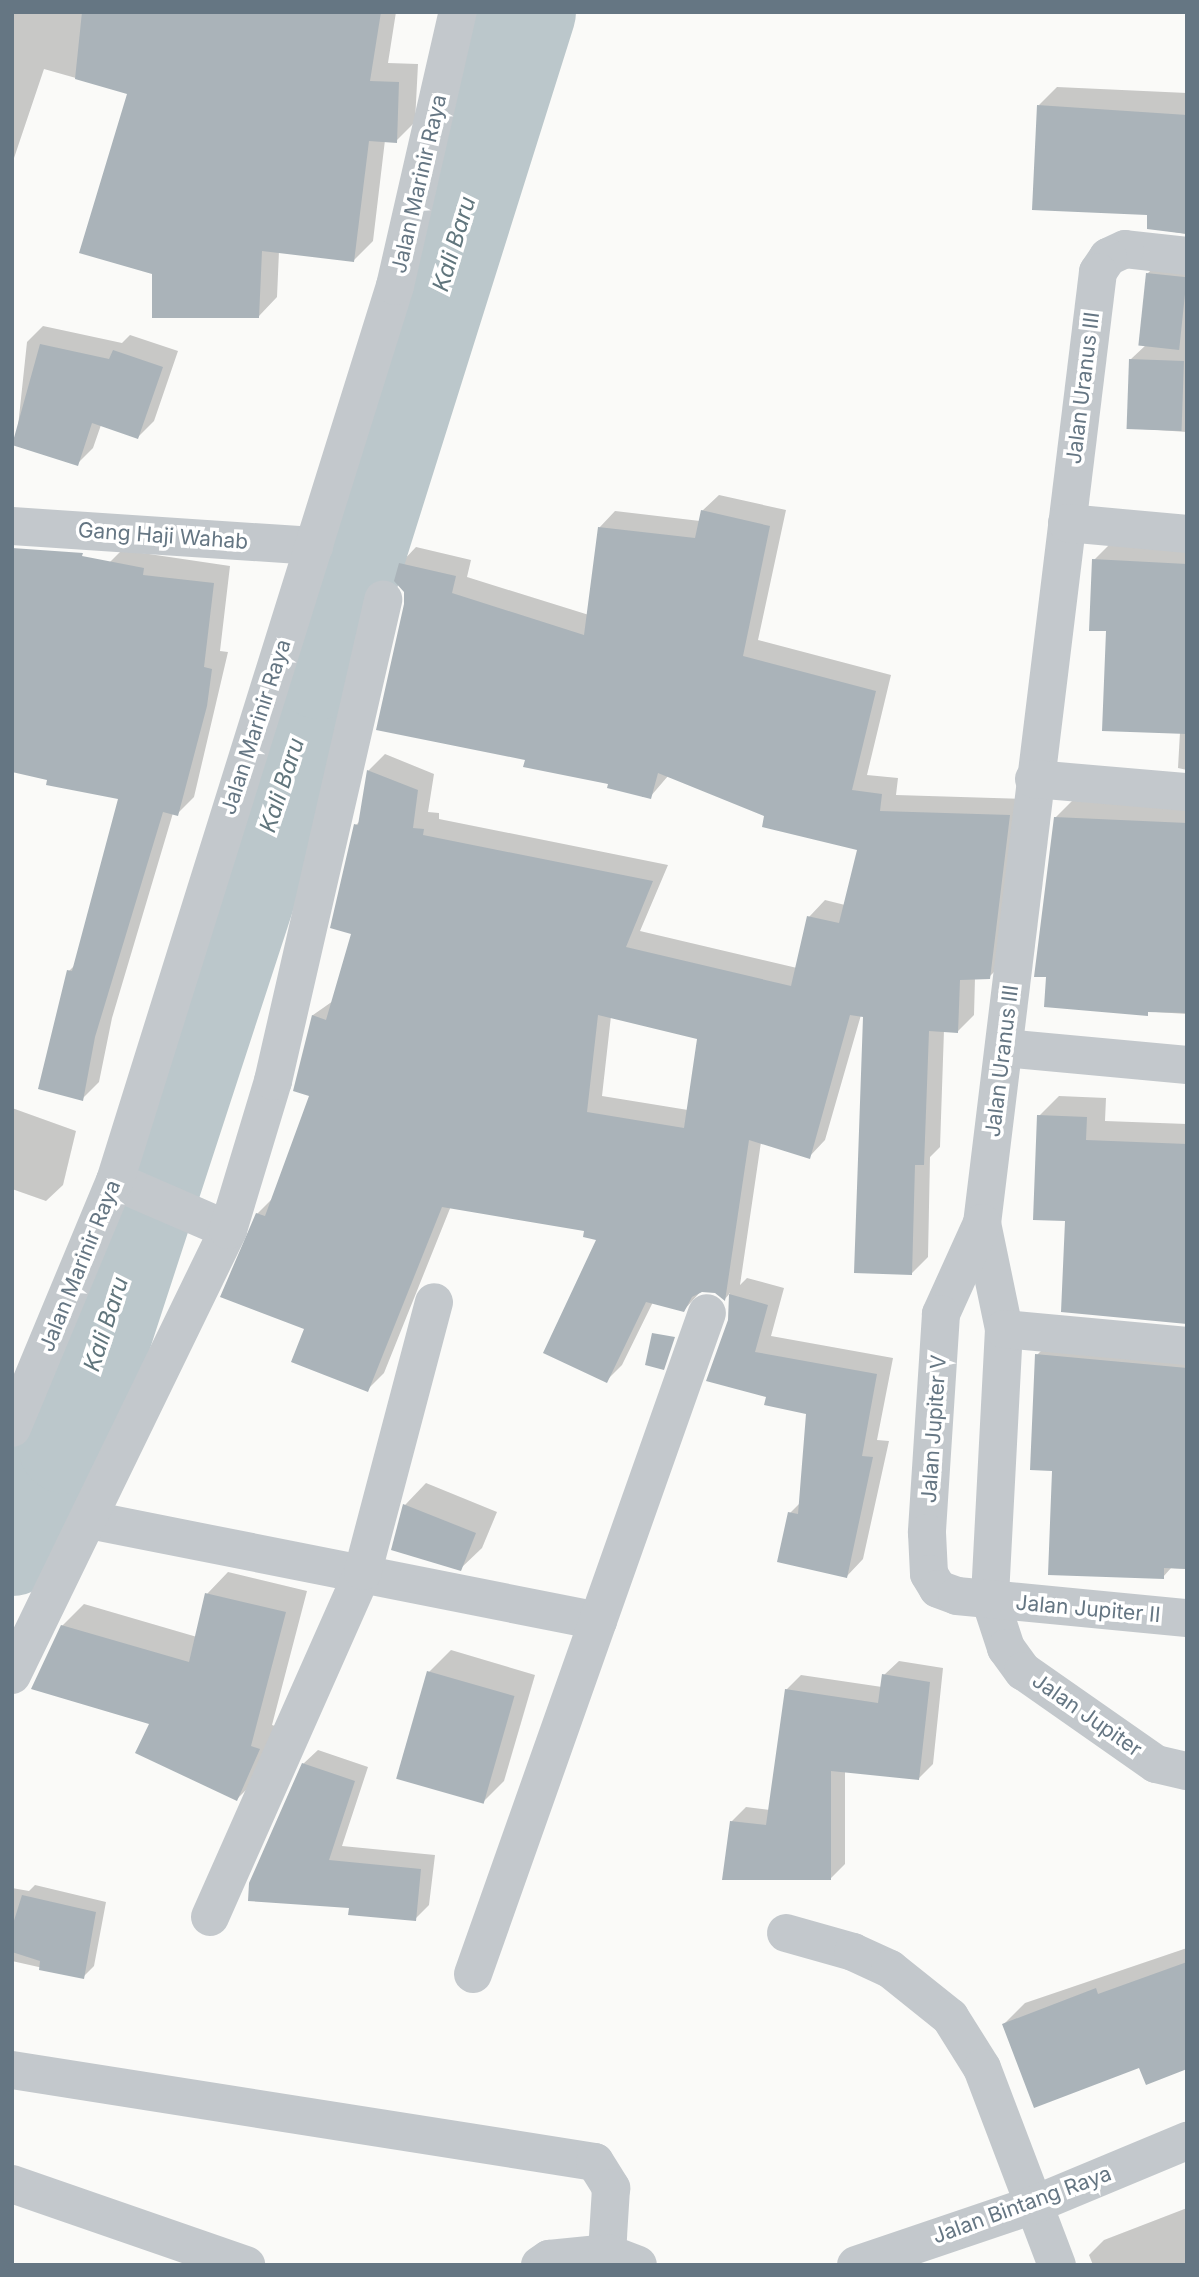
<!DOCTYPE html>
<style>
body{margin:0}
#map{position:relative;width:1199px;height:2277px;overflow:hidden;background:#fafaf8;font-family:Inter,sans-serif}
div>[style]{position:absolute}
[style*='--x']{left:calc(var(--x)*1px);top:calc(var(--y)*1px);width:calc(var(--w)*1px);rotate:calc(var(--a)*1deg)}
.shadow>*{inset:0;background:#0003}
.river>*{height:98px;margin:-49px;padding:0 49px;transform-origin:49px;border-radius:49px;background:#bbc7cb}
.building>*{inset:0;background:#aab3b9;transform-origin:0 0}
.minor>*{height:38px;margin:-19px;padding:0 19px;transform-origin:19px;border-radius:19px;background:#c3c8cc}
span{translate:-50% -50%;white-space:nowrap;text-align:center;line-height:1.15;-webkit-text-stroke:7px #fff;paint-order:stroke}
.street-label{font-size:21px;color:#657683}
.water-label{font-size:23px;color:#60757c;font-style:italic}
.frame{position:absolute;inset:0;border:14px solid #657683;pointer-events:none}
</style>
<div id="map">
<div class="shadow">
<i style="clip-path:polygon(12px 12px,396px 12px,388px 63px,418px 64px,415px 122px,396px 141px,385px 140px,373px 241px,354px 260px,279px 251px,277px 297px,259px 316px,154px 273px,129px 93px,44px 69px,12px 164px)"></i>
<i style="clip-path:polygon(1057px 87px,1187px 93px,1187px 234px,1149px 228px,1149px 214px,1039px 105px)"></i>
<i style="clip-path:polygon(1166px 256px,1187px 257px,1187px 432px,1128px 428px,1131px 359px,1146px 345px,1147px 274px)"></i>
<i style="clip-path:polygon(43px 326px,122px 343px,130px 335px,178px 351px,154px 421px,138px 437px,101px 425px,93px 448px,77px 464px,16px 445px,27px 342px)"></i>
<i style="clip-path:polygon(evenodd,719px 495px,786px 510px,758px 640px,891px 675px,867px 775px,898px 778px,896px 795px,1025px 799px,1005px 961px,989px 977px,975px 978px,974px 1015px,958px 1031px,944px 1030px,940px 1147px,930px 1157px,928px 1257px,912px 1273px,865px 1015px,861px 1015px,825px 1140px,809px 1157px,761px 1142px,740px 1285px,747px 1278px,784px 1288px,771px 1336px,893px 1358px,877px 1440px,889px 1441px,863px 1559px,847px 1576px,790px 1513px,801px 1502px,808px 1412px,768px 1396px,729px 1321px,730px 1293px,725px 1299px,716px 1291px,702px 1290px,684px 1310px,653px 1302px,622px 1365px,606px 1381px,599px 1239px,587px 1230px,451px 1206px,384px 1373px,367px 1390px,306px 1328px,257px 1214px,273px 1198px,311px 1095px,295px 1090px,313px 1015px,333px 1001px,353px 933px,356px 825px,361px 820px,368px 771px,385px 754px,434px 774px,428px 812px,439px 813px,439px 819px,668px 865px,640px 931px,797px 968px,809px 917px,825px 900px,845px 905px,859px 849px,668px 776px,650px 797px,527px 758px,406px 604px,400px 564px,416px 547px,471px 560px,467px 577px,589px 615px,599px 528px,615px 511px,700px 521px,702px 511px,719px 495px,611px 1016px,699px 1038px,688px 1110px,602px 1096px,611px 1016px)"></i>
<i style="clip-path:polygon(1112px 542px,1187px 545px,1187px 770px,1178px 768px,1180px 732px,1108px 630px,1094px 560px)"></i>
<i style="clip-path:polygon(122px 550px,230px 566px,220px 651px,228px 652px,194px 797px,177px 814px,173px 813px,112px 1018px,99px 1082px,82px 1099px,69px 971px,76px 964px,121px 798px,104px 568px)"></i>
<i style="clip-path:polygon(1074px 799px,1187px 803px,1187px 1014px,1046px 1005px,1055px 818px)"></i>
<i style="clip-path:polygon(1059px 1096px,1106px 1098px,1105px 1121px,1187px 1124px,1187px 1322px,1067px 1219px,1039px 1116px)"></i>
<i style="clip-path:polygon(12px 1108px,76px 1131px,63px 1185px,46px 1201px,12px 1189px)"></i>
<i style="clip-path:polygon(1057px 1335px,1187px 1347px,1187px 1569px,1171px 1568px,1163px 1577px,1054px 1470px,1037px 1355px)"></i>
<i style="clip-path:polygon(426px 1483px,497px 1512px,482px 1548px,460px 1569px,405px 1505px)"></i>
<i style="clip-path:polygon(228px 1572px,307px 1591px,272px 1725px,281px 1728px,258px 1778px,237px 1799px,151px 1723px,62px 1626px,84px 1604px,197px 1637px,207px 1594px)"></i>
<i style="clip-path:polygon(451px 1650px,535px 1675px,504px 1781px,482px 1803px,429px 1672px)"></i>
<i style="clip-path:polygon(899px 1661px,943px 1668px,933px 1764px,919px 1778px,845px 1770px,845px 1864px,830px 1879px,731px 1822px,746px 1807px,770px 1810px,786px 1690px,801px 1675px,882px 1687px,884px 1675px)"></i>
<i style="clip-path:polygon(318px 1750px,368px 1767px,342px 1846px,435px 1855px,429px 1905px,415px 1919px,250px 1884px,303px 1764px)"></i>
<i style="clip-path:polygon(35px 1885px,106px 1902px,94px 1966px,83px 1977px,12px 1961px,12px 1888px,29px 1891px)"></i>
<i style="clip-path:polygon(1187px 1948px,1187px 2067px,1140px 2066px,1004px 2024px,1025px 2003px)"></i>
<i style="clip-path:polygon(1187px 2208px,1187px 2265px,1093px 2265px,1089px 2255px,1104px 2240px)"></i>
</div>
<div class="river">
<i style="--x:12;--y:1547;--w:116;--a:-61.7"></i>
<i style="--x:67;--y:1445;--w:815;--a:-71.92"></i>
<i style="--x:320;--y:670;--w:690;--a:-72.54"></i>
</div>
<div class="building">
<i style="clip-path:polygon(82px 12px,381px 12px,370px 81px,399px 82px,397px 143px,369px 141px,354px 262px,262px 251px,259px 318px,152px 318px,152px 274px,79px 253px,127px 94px,75px 79px)"></i>
<i style="clip-path:polygon(1037px 105px,1187px 115px,1187px 234px,1147px 229px,1147px 215px,1032px 210px)"></i>
<i style="left:1146px;top:273px;width:41px;height:73px;rotate:6deg"></i>
<i style="clip-path:polygon(40px 344px,109px 359px,113px 350px,163px 367px,138px 439px,92px 423px,78px 466px,12px 445px)"></i>
<i style="left:1129px;top:359px;width:55px;height:70px;rotate:2deg"></i>
<i style="clip-path:polygon(evenodd,701px 510px,770px 526px,743px 656px,876px 691px,852px 790px,882px 794px,880px 811px,1010px 815px,990px 979px,960px 980px,958px 1033px,929px 1031px,924px 1165px,915px 1165px,912px 1275px,854px 1273px,863px 1017px,850px 1015px,810px 1159px,749px 1140px,725px 1301px,715px 1293px,702px 1292px,692px 1297px,684px 1312px,646px 1302px,607px 1383px,543px 1353px,596px 1240px,583px 1237px,584px 1231px,442px 1207px,368px 1392px,291px 1362px,304px 1329px,220px 1297px,256px 1213px,265px 1216px,309px 1096px,293px 1091px,312px 1015px,326px 1020px,351px 934px,330px 928px,354px 824px,358px 825px,367px 770px,418px 790px,413px 828px,424px 829px,423px 835px,653px 881px,626px 947px,791px 986px,807px 916px,839px 923px,857px 850px,762px 827px,764px 816px,658px 773px,651px 799px,607px 788px,608px 784px,523px 767px,525px 760px,376px 730px,404px 604px,404px 592px,394px 581px,399px 563px,456px 576px,452px 593px,584px 635px,598px 527px,695px 538px,701px 510px,598px 1015px,697px 1039px,684px 1128px,587px 1112px,598px 1015px)"></i>
<i style="clip-path:polygon(12px 548px,83px 553px,82px 556px,144px 568px,143px 575px,214px 583px,204px 667px,212px 669px,207px 706px,178px 816px,163px 812px,95px 1037px,83px 1101px,38px 1089px,67px 970px,72px 971px,118px 799px,46px 785px,47px 780px,12px 772px)"></i>
<i style="clip-path:polygon(1092px 559px,1187px 564px,1187px 734px,1102px 731px,1106px 631px,1089px 631px)"></i>
<i style="clip-path:polygon(1054px 817px,1187px 823px,1187px 1013px,1148px 1012px,1148px 1016px,1044px 1007px,1046px 977px,1034px 977px)"></i>
<i style="clip-path:polygon(1037px 1115px,1087px 1117px,1086px 1140px,1187px 1144px,1187px 1324px,1061px 1312px,1065px 1221px,1033px 1220px)"></i>
<i style="clip-path:polygon(729px 1294px,768px 1305px,755px 1352px,877px 1374px,862px 1456px,873px 1457px,847px 1578px,777px 1562px,788px 1512px,798px 1514px,806px 1414px,764px 1405px,766px 1397px,706px 1381px,728px 1320px)"></i>
<i style="clip-path:polygon(652px 1333px,675px 1337px,664px 1370px,645px 1365px)"></i>
<i style="clip-path:polygon(1035px 1354px,1187px 1368px,1187px 1569px,1164px 1568px,1164px 1579px,1048px 1575px,1052px 1471px,1030px 1470px)"></i>
<i style="clip-path:polygon(403px 1504px,476px 1533px,461px 1571px,391px 1550px)"></i>
<i style="clip-path:polygon(205px 1593px,286px 1612px,251px 1746px,260px 1749px,237px 1801px,135px 1753px,149px 1724px,31px 1689px,61px 1625px,189px 1662px)"></i>
<i style="left:427px;top:1671px;width:91px;height:112px;rotate:16deg"></i>
<i style="clip-path:polygon(882px 1674px,930px 1682px,919px 1780px,831px 1771px,831px 1880px,722px 1880px,730px 1821px,766px 1825px,785px 1689px,878px 1703px)"></i>
<i style="clip-path:polygon(302px 1763px,355px 1781px,329px 1860px,421px 1869px,416px 1921px,348px 1915px,349px 1908px,248px 1901px,249px 1883px)"></i>
<i style="clip-path:polygon(22px 1895px,96px 1912px,84px 1979px,39px 1970px,40px 1961px,12px 1952px,12px 1927px)"></i>
<i style="clip-path:polygon(1187px 1962px,1187px 2069px,1146px 2085px,1139px 2068px,1034px 2108px,1002px 2024px,1096px 1988px,1098px 1994px)"></i>
</div>
<div class="minor">
<i style="--x:1187;--y:256;--w:62;--a:-173.6"></i>
<i style="--x:1125;--y:249;--w:19;--a:155"></i>
<i style="--x:1108;--y:257;--w:18;--a:124"></i>
<i style="--x:1098;--y:272;--w:958;--a:96.95"></i>
<i style="--x:982;--y:1223;--w:108;--a:78.3"></i>
<i style="--x:1004;--y:1329;--w:270;--a:93"></i>
<i style="--x:990;--y:1599;--w:52;--a:71.9"></i>
<i style="--x:1006;--y:1648;--w:29;--a:54"></i>
<i style="--x:1023;--y:1671;--w:162;--a:35"></i>
<i style="--x:1156;--y:1764;--w:32;--a:13"></i>
<i style="--x:1067;--y:523;--w:121;--a:5.2"></i>
<i style="--x:12;--y:526;--w:303;--a:3.8"></i>
<i style="--x:1034;--y:779;--w:154;--a:4.9"></i>
<i style="--x:1004;--y:1048;--w:184;--a:5.3"></i>
<i style="--x:115;--y:1181;--w:123;--a:23.4"></i>
<i style="--x:982;--y:1223;--w:100;--a:114.3"></i>
<i style="--x:941;--y:1314;--w:219;--a:93.7"></i>
<i style="--x:927;--y:1533;--w:41;--a:87.2"></i>
<i style="--x:929;--y:1574;--w:17;--a:59"></i>
<i style="--x:938;--y:1589;--w:20;--a:20"></i>
<i style="--x:957;--y:1596;--w:231;--a:5.5"></i>
<i style="--x:1004;--y:1329;--w:184;--a:5.3"></i>
<i style="--x:12;--y:1428;--w:268;--a:-67.4"></i>
<i style="--x:115;--y:1181;--w:938;--a:-72.63"></i>
<i style="--x:395;--y:286;--w:281;--a:-77.1"></i>
<i style="--x:90;--y:1520;--w:518;--a:11.24"></i>
<i style="--x:12;--y:1675;--w:495;--a:-64.1"></i>
<i style="--x:228;--y:1230;--w:156;--a:-73.2"></i>
<i style="--x:273;--y:1081;--w:494;--a:-77.1"></i>
<i style="--x:210;--y:1917;--w:378;--a:-66.1"></i>
<i style="--x:363;--y:1571;--w:278;--a:-75.2"></i>
<i style="--x:786;--y:1933;--w:70;--a:15.8"></i>
<i style="--x:853;--y:1952;--w:41;--a:24.7"></i>
<i style="--x:890;--y:1969;--w:77;--a:38.7"></i>
<i style="--x:950;--y:2017;--w:60;--a:57.9"></i>
<i style="--x:982;--y:2068;--w:211;--a:69.2"></i>
<i style="--x:473;--y:1974;--w:701;--a:-70.51"></i>
<i style="--x:12;--y:2070;--w:590;--a:8.97"></i>
<i style="--x:595;--y:2162;--w:31;--a:58"></i>
<i style="--x:611;--y:2188;--w:65;--a:93.5"></i>
<i style="--x:12;--y:2184;--w:248;--a:19.1"></i>
<i style="--x:540;--y:2265;--w:11;--a:-34"></i>
<i style="--x:549;--y:2259;--w:58;--a:-5.9"></i>
<i style="--x:607;--y:2253;--w:33;--a:21"></i>
<i style="--x:856;--y:2265;--w:187;--a:-18.7"></i>
<i style="--x:1033;--y:2205;--w:167;--a:-22.6"></i>
</div>
<div class="street-label">
<span style="left:419px;top:184px;rotate:-77deg">Jalan Marinir Raya</span>
<span style="left:1083px;top:388px;rotate:-83deg">Jalan Uranus III</span>
<span style="left:163px;top:536px;rotate:4deg">Gang Haji Wahab</span>
<span style="left:256px;top:727px;rotate:-72deg">Jalan Marinir Raya</span>
<span style="left:1002px;top:1061px;rotate:-83deg">Jalan Uranus III</span>
<span style="left:80px;top:1266px;rotate:-68deg">Jalan Marinir Raya</span>
<span style="left:934px;top:1429px;rotate:-86deg">Jalan Jupiter V</span>
<span style="left:1088px;top:1609px;rotate:5deg">Jalan Jupiter II</span>
<span style="left:1087px;top:1715px;rotate:35deg">Jalan Jupiter</span>
<span style="left:1022px;top:2205px;rotate:-20deg">Jalan Bintang Raya</span>
</div>
<div class="water-label">
<span style="left:454px;top:244px;rotate:-73deg">Kali Baru</span>
<span style="left:282px;top:785px;rotate:-72deg">Kali Baru</span>
<span style="left:106px;top:1324px;rotate:-72deg">Kali Baru</span>
</div>
<div class="frame"></div>
</div>
